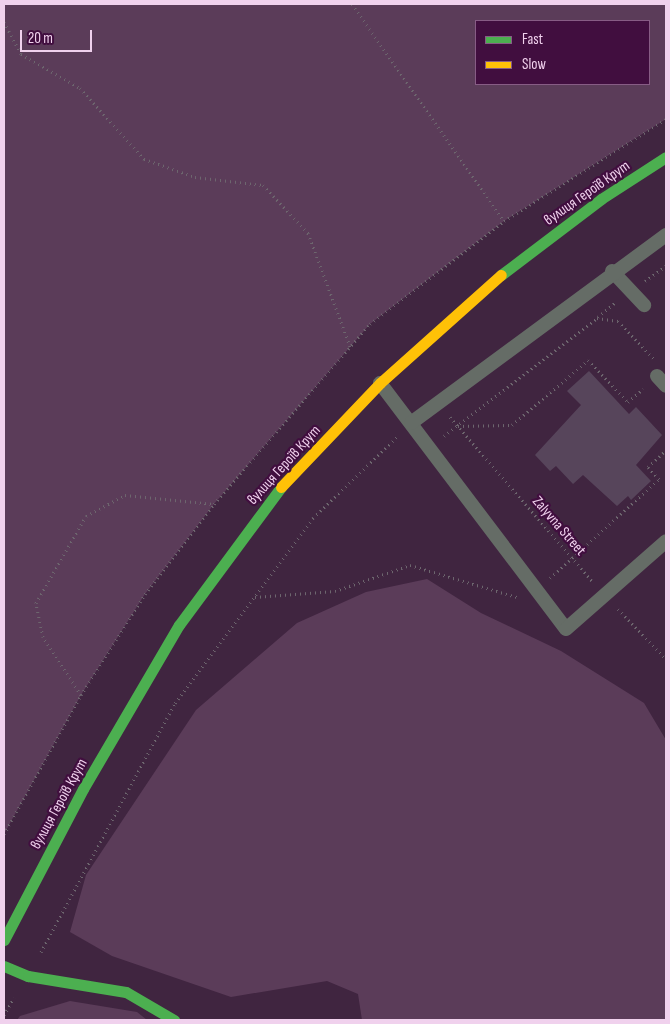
<!DOCTYPE html>
<meta charset="utf-8">
<style>
body{margin:0}
#map{position:relative;width:670px;height:1024px;overflow:hidden;background:#402540;font-family:"Sofia Sans Condensed",sans-serif}
div>[style]{position:absolute}
[style*='--x']{left:calc(var(--x)*1px);top:calc(var(--y)*1px);width:calc(var(--w)*1px);rotate:calc(var(--a)*1deg)}
.green>*{inset:0;background:#5b3c59}
.building>*{inset:0;background:#57455b}
.path>*{height:3px;margin-top:-1.5px;transform-origin:0;background:repeating-linear-gradient(90deg,#6d666e 0 1px,transparent 0 5px)}
.lane>*{height:14px;margin:-7px;padding:0 7px;transform-origin:7px;border-radius:7px;background:#656c66}
.fast>*{height:11px;margin:-5.5px;padding:0 5.5px;transform-origin:5.5px;border-radius:5.5px;background:#4caf50}
.slow>*{height:11px;margin:-5.5px;padding:0 5.5px;transform-origin:5.5px;border-radius:5.5px;background:#ffc107}
span{translate:-50% -50%;white-space:nowrap;text-align:center;line-height:1.15;-webkit-text-stroke:4.5px #410e3f;paint-order:stroke}
.street-label{font-size:15px;color:#f0d1ed}
.frame{position:absolute;inset:0;border:5px solid #f0d1ed;pointer-events:none}
.legend{position:absolute;left:475px;top:20px;width:175px;height:65px;box-sizing:border-box;background:#410e3f;border:1px solid #875c85;margin:0;padding:6px 9px;list-style:none;font-size:15px;color:#f0d1ed}
.legend li{display:flex;align-items:center;gap:10px;height:25px}
.legend b{width:25px;border:1px solid #875c85}
.scale{position:absolute;left:20px;top:30px;width:72px;height:22px;box-sizing:border-box;border:2px solid #f0d1ed;border-top:0;padding-left:6px;font-size:15px;line-height:18px;white-space:nowrap;color:#f0d1ed;-webkit-text-stroke:4px #410e3f;paint-order:stroke}
</style>
<div id="map">
<div class="green">
<i style="clip-path:polygon(evenodd,4px 4px,666px 4px,666px 119px,504px 221px,370px 324px,214px 504px,145px 594px,81px 695px,4px 834px,4px 4px,649px 21px,649px 84px,476px 84px,476px 21px,649px 21px)"></i>
<i style="clip-path:polygon(427px 579px,481px 613px,561px 651px,644px 703px,666px 740px,666px 1020px,362px 1020px,358px 994px,327px 981px,231px 997px,112px 956px,70px 932px,86px 875px,196px 710px,297px 623px,366px 592px)"></i>
<i style="clip-path:polygon(70px 1001px,137px 1012px,147px 1020px,17px 1020px,20px 1016px)"></i>
</div>
<div class="building">
<i style="clip-path:polygon(589px 371px,629px 414px,636px 407px,662px 435px,636px 465px,651px 481px,631px 500px,628px 496px,617px 506px,583px 475px,573px 484px,556px 466px,550px 471px,535px 455px,581px 405px,567px 391px)"></i>
</div>
<div class="path">
<i style="--x:352;--y:4;--w:265;--a:55"></i>
<i style="--x:4;--y:22;--w:36;--a:62"></i>
<i style="--x:21;--y:54;--w:68;--a:30"></i>
<i style="--x:80;--y:88;--w:96;--a:48"></i>
<i style="--x:144;--y:159;--w:54;--a:19.4"></i>
<i style="--x:195;--y:177;--w:68;--a:6.7"></i>
<i style="--x:263;--y:185;--w:66;--a:46.8"></i>
<i style="--x:308;--y:233;--w:121;--a:69.6"></i>
<i style="--x:645;--y:281;--w:26;--a:-36"></i>
<i style="--x:598;--y:317;--w:23;--a:-40"></i>
<i style="--x:450;--y:417;--w:218;--a:49.1"></i>
<i style="--x:458;--y:426;--w:54;--a:-1.1"></i>
<i style="--x:512;--y:425;--w:100;--a:-40.5"></i>
<i style="--x:588;--y:360;--w:58;--a:46.4"></i>
<i style="--x:628;--y:402;--w:20;--a:-41"></i>
<i style="--x:444;--y:436;--w:193;--a:-37.6"></i>
<i style="--x:597;--y:318;--w:21;--a:8"></i>
<i style="--x:618;--y:321;--w:52;--a:46.5"></i>
<i style="--x:550;--y:578;--w:147;--a:-42.2"></i>
<i style="--x:659;--y:479;--w:16;--a:-133"></i>
<i style="--x:648;--y:467;--w:25;--a:-43"></i>
<i style="--x:255;--y:597;--w:80;--a:-4.3"></i>
<i style="--x:335;--y:591;--w:79;--a:-19.1"></i>
<i style="--x:410;--y:565;--w:112;--a:16.7"></i>
<i style="--x:618;--y:609;--w:69;--a:46.2"></i>
<i style="--x:81;--y:695;--w:69;--a:-123.2"></i>
<i style="--x:43;--y:637;--w:35;--a:-102"></i>
<i style="--x:36;--y:603;--w:100;--a:-60.1"></i>
<i style="--x:86;--y:516;--w:44;--a:-28.3"></i>
<i style="--x:125;--y:495;--w:89;--a:5.8"></i>
<i style="--x:4;--y:834;--w:159;--a:-61"></i>
<i style="--x:81;--y:695;--w:120;--a:-57.6"></i>
<i style="--x:145;--y:594;--w:113;--a:-52.5"></i>
<i style="--x:214;--y:504;--w:238;--a:-49.1"></i>
<i style="--x:370;--y:324;--w:169;--a:-37.5"></i>
<i style="--x:504;--y:221;--w:191;--a:-32.2"></i>
<i style="--x:41;--y:952;--w:283;--a:-61.7"></i>
<i style="--x:175;--y:703;--w:231;--a:-53.3"></i>
<i style="--x:313;--y:518;--w:118;--a:-44"></i>
<i style="--x:4;--y:1015;--w:20;--a:-60"></i>
</div>
<div class="lane">
<i style="--x:612;--y:271;--w:47;--a:46.7"></i>
<i style="--x:657;--y:376;--w:13;--a:48"></i>
<i style="--x:380;--y:383;--w:308;--a:52.9"></i>
<i style="--x:566;--y:629;--w:133;--a:-41.3"></i>
<i style="--x:411;--y:423;--w:317;--a:-36.4"></i>
</div>
<div class="fast">
<i style="--x:501;--y:275;--w:126;--a:-37.2"></i>
<i style="--x:601;--y:199;--w:77;--a:-32.9"></i>
<i style="--x:4;--y:940;--w:170;--a:-62.4"></i>
<i style="--x:83;--y:789;--w:190;--a:-59.7"></i>
<i style="--x:179;--y:625;--w:172;--a:-53.5"></i>
<i style="--x:4;--y:966;--w:26;--a:23"></i>
<i style="--x:28;--y:976;--w:99;--a:9.3"></i>
<i style="--x:126;--y:992;--w:56;--a:30.3"></i>
</div>
<div class="slow">
<i style="--x:281;--y:487;--w:144;--a:-46.4"></i>
<i style="--x:380;--y:383;--w:162;--a:-41.8"></i>
</div>
<div class="street-label">
<span style="left:587px;top:193px;rotate:-35deg">вулиця Героїв Крут</span>
<span style="left:284px;top:465px;rotate:-48deg">вулиця Героїв Крут</span>
<span style="left:559px;top:526px;rotate:49deg">Zalyvna Street</span>
<span style="left:59px;top:804px;rotate:-61deg">вулиця Героїв Крут</span>
</div>
<div class="frame"></div>
<ul class="legend">
<li><b style="height:6px;background:#4caf50"></b>Fast</li>
<li><b style="height:6px;background:#ffc107"></b>Slow</li>
</ul>
<div class="scale">20 m</div>
</div>
